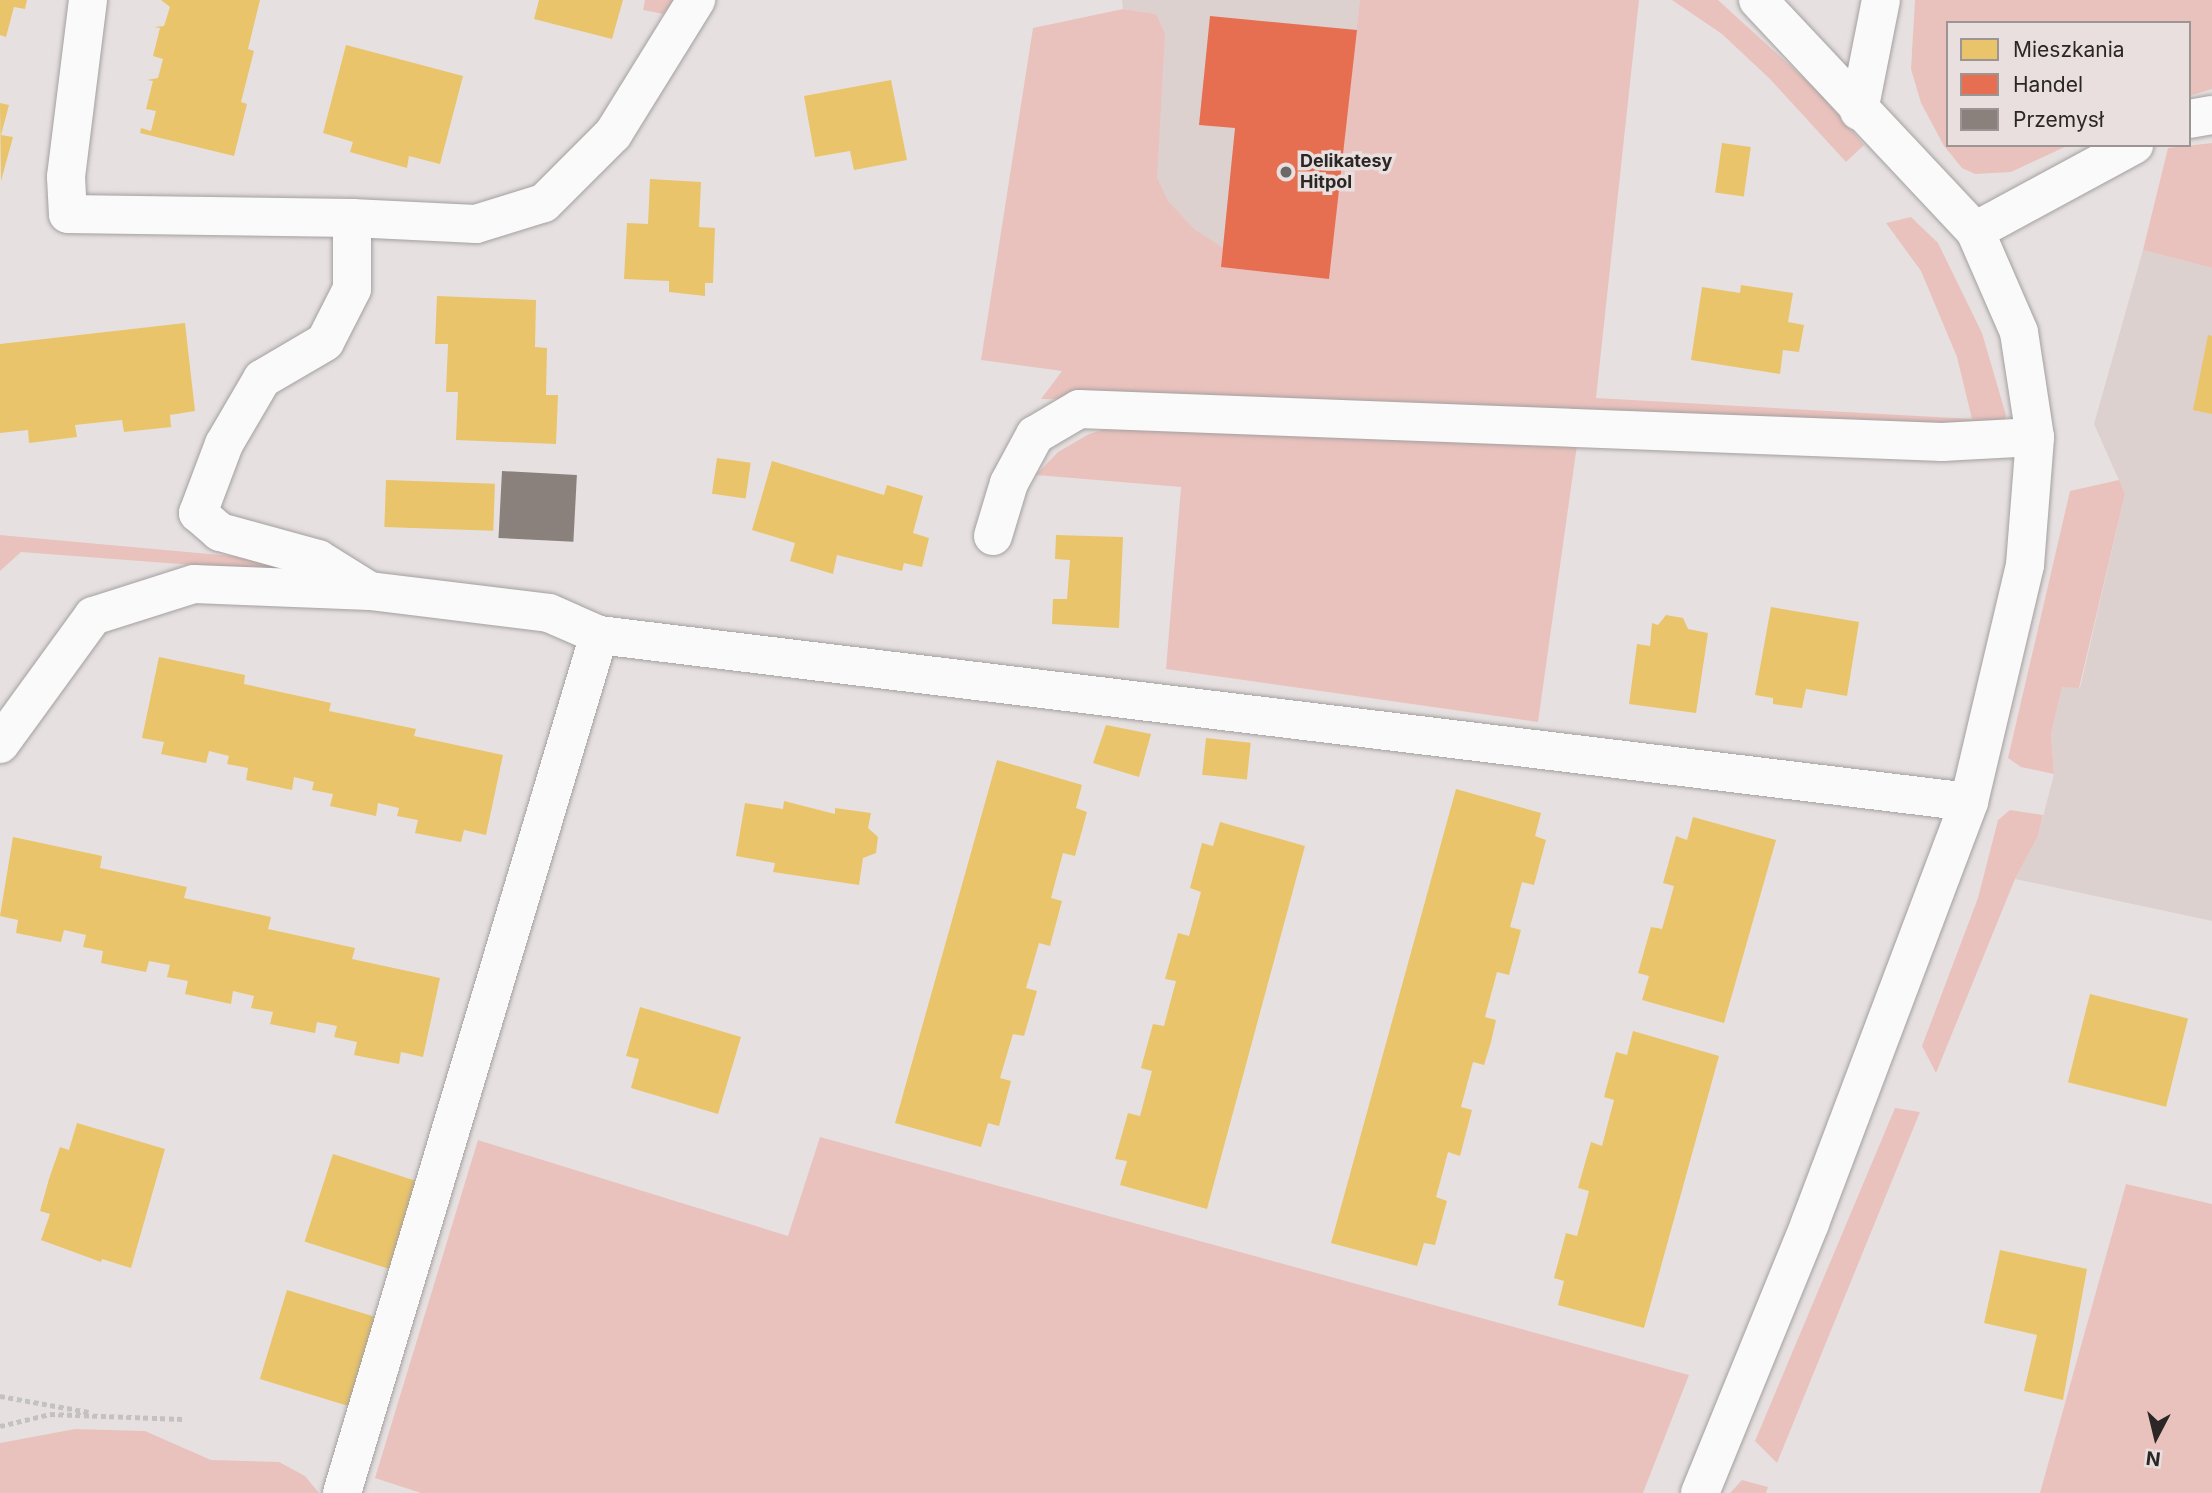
<!DOCTYPE html>
<meta charset="utf-8">
<style>
body{margin:0}
#map{position:relative;width:2212px;height:1493px;overflow:hidden;background:#e6e1e0;font-family:Inter,sans-serif}
div>[style]{position:absolute}
[style*='--x']{left:calc(var(--x)*1px);top:calc(var(--y)*1px);width:calc(var(--w)*1px);rotate:calc(var(--a)*1deg)}
.built>*{inset:0;background:#ddd1cf}
.green>*{inset:0;background:#eac2bd}
.homes>*{inset:0;background:#e9c46a;transform-origin:0 0}
.shops>*{inset:0;background:#e76f51}
.industry>*{inset:0;background:#8a817c;transform-origin:0 0}
.path>*{height:4.5px;margin-top:-2.25px;transform-origin:0;background:repeating-linear-gradient(90deg,#c4c2c1 0 5px,transparent 0 8.5px)}
.roads{filter:drop-shadow(0 0 2px #a4a0a0) drop-shadow(0 0 2px #a4a0a0)}
.minor>*{height:38px;margin:-19px;padding:0 19px;transform-origin:19px;border-radius:19px;background:#fbfafa}
.dots>*{width:19px;height:19px;translate:-50% -50%;box-sizing:border-box;border:4px solid #e8dfde;border-radius:50%}
span{translate:-50% -50%;white-space:nowrap;text-align:center;line-height:1.15;-webkit-text-stroke:7px #e8dfde;paint-order:stroke}
.poi-label{font-size:18px;color:#2a2726;font-weight:700}
.left{translate:0 -50%;text-align:left}
.legend{position:absolute;left:1946px;top:21px;width:245px;height:126px;box-sizing:border-box;background:#e8dfde;border:2px solid #9c9594;margin:0;padding:9px 12px;list-style:none;font-size:21px;color:#2a2726}
.legend li{display:flex;align-items:center;gap:14px;height:35px}
.legend b{width:35px;border:2px solid #9c9594}
.north{position:absolute;left:2121px;top:1402px;width:70px;height:70px;-webkit-text-stroke:5px #e8dfde;paint-order:stroke;rotate:187deg;font-size:19px;font-weight:700;line-height:28px;text-align:center;color:#2a2726}
.north::after{content:'';display:block;margin:auto;width:24px;height:32px;background:#2a2726;clip-path:polygon(50% 0,100% 100%,50% 72%,0 100%)}
</style>
<div id="map">
<div class="built">
<i style="clip-path:polygon(1122px 0,1393px 0,1351px 385px,1118px 371px,1156px 14px,1123px 9px)"></i>
<i style="clip-path:polygon(2143px 250px,2212px 268px,2212px 921px,2015px 879px,2038px 836px,2054px 774px,2051px 734px,2062px 686px,2080px 688px,2125px 494px,2094px 424px)"></i>
</div>
<div class="green">
<i style="clip-path:polygon(645px 0,675px 0,663px 14px,643px 10px)"></i>
<i style="clip-path:polygon(1360px 0,1639px 0,1596px 398px,1972px 419px,1957px 357px,1921px 271px,1886px 223px,1911px 217px,1938px 243px,1982px 333px,2006px 415px,2001px 430px,1202px 401px,1041px 399px,1062px 371px,981px 360px,1033px 28px,1123px 9px,1156px 14px,1165px 34px,1157px 178px,1168px 201px,1194px 229px,1223px 248px,1221px 267px,1329px 279px)"></i>
<i style="clip-path:polygon(1672px 0,1718px 0,1818px 91px,1864px 145px,1846px 162px,1770px 79px,1722px 34px)"></i>
<i style="clip-path:polygon(1915px 0,2212px 0,2212px 89px,2189px 96px,2189px 23px,1948px 23px,1948px 145px,2069px 145px,2011px 172px,1975px 174px,1962px 168px,1944px 146px,1921px 103px,1911px 69px)"></i>
<i style="clip-path:polygon(2212px 143px,2212px 268px,2143px 250px,2168px 148px)"></i>
<i style="clip-path:polygon(1120px 425px,1578px 438px,1538px 722px,1166px 669px,1181px 487px,1036px 475px,1058px 452px,1089px 434px)"></i>
<i style="clip-path:polygon(2119px 480px,2125px 494px,2079px 688px,2062px 687px,2051px 734px,2054px 774px,2021px 767px,2008px 758px,2070px 491px)"></i>
<i style="clip-path:polygon(0 535px,263px 559px,300px 573px,21px 552px,0 571px)"></i>
<i style="clip-path:polygon(2010px 810px,2043px 815px,2038px 836px,2015px 879px,1936px 1073px,1922px 1046px,1978px 898px,1998px 820px)"></i>
<i style="clip-path:polygon(1895px 1108px,1920px 1112px,1777px 1463px,1755px 1441px)"></i>
<i style="clip-path:polygon(820px 1137px,1689px 1375px,1643px 1493px,421px 1493px,375px 1478px,478px 1140px,788px 1236px)"></i>
<i style="clip-path:polygon(2126px 1184px,2212px 1204px,2212px 1493px,2040px 1493px)"></i>
<i style="clip-path:polygon(75px 1429px,145px 1431px,211px 1460px,279px 1462px,305px 1476px,319px 1493px,0 1493px,0 1443px)"></i>
<i style="clip-path:polygon(1742px 1480px,1768px 1487px,1766px 1493px,1730px 1493px)"></i>
</div>
<div class="homes">
<i style="clip-path:polygon(0 0,27px 0,25px 9px,14px 7px,6px 37px,0 35px)"></i>
<i style="clip-path:polygon(161px 0,260px 0,248px 49px,254px 51px,241px 102px,247px 104px,234px 156px,140px 133px,141px 128px,151px 131px,156px 111px,146px 109px,153px 81px,147px 80px,158px 78px,163px 59px,153px 56px,160px 28px,154px 27px,164px 26px,170px 7px)"></i>
<i style="clip-path:polygon(539px 0,623px 0,612px 39px,534px 19px)"></i>
<i style="clip-path:polygon(346px 45px,463px 76px,440px 164px,409px 156px,407px 168px,378px 160px,350px 152px,353px 142px,323px 133px)"></i>
<i style="clip-path:polygon(891px 80px,907px 160px,854px 170px,850px 151px,815px 157px,804px 96px)"></i>
<i style="clip-path:polygon(0 103px,9px 105px,1px 135px,13px 137px,1px 181px)"></i>
<i style="left:1722px;top:143px;width:29px;height:50px;rotate:8deg"></i>
<i style="clip-path:polygon(650px 179px,701px 182px,699px 227px,715px 228px,713px 283px,705px 283px,705px 296px,669px 292px,669px 281px,624px 279px,627px 223px,648px 224px)"></i>
<i style="clip-path:polygon(1741px 285px,1793px 293px,1788px 322px,1804px 325px,1799px 352px,1783px 350px,1780px 374px,1691px 360px,1702px 287px,1740px 293px)"></i>
<i style="clip-path:polygon(437px 296px,536px 300px,535px 347px,547px 348px,546px 395px,558px 395px,556px 444px,456px 440px,458px 392px,446px 392px,448px 344px,435px 344px)"></i>
<i style="clip-path:polygon(185px 323px,195px 411px,170px 415px,171px 427px,124px 432px,122px 420px,75px 425px,77px 437px,29px 443px,28px 430px,0 433px,0 344px)"></i>
<i style="clip-path:polygon(2208px 335px,2212px 336px,2212px 414px,2193px 410px)"></i>
<i style="left:717px;top:458px;width:34px;height:36px;rotate:8deg"></i>
<i style="clip-path:polygon(772px 461px,884px 495px,887px 485px,923px 496px,913px 533px,929px 538px,922px 567px,904px 563px,902px 571px,837px 555px,833px 574px,790px 561px,795px 543px,752px 530px)"></i>
<i style="left:386px;top:480px;width:109px;height:47px;rotate:2deg"></i>
<i style="clip-path:polygon(1056px 535px,1123px 537px,1119px 628px,1052px 624px,1053px 599px,1067px 599px,1070px 560px,1055px 559px)"></i>
<i style="clip-path:polygon(1771px 607px,1859px 622px,1847px 696px,1806px 689px,1802px 708px,1773px 704px,1773px 698px,1755px 695px)"></i>
<i style="clip-path:polygon(1666px 615px,1683px 618px,1688px 629px,1708px 633px,1696px 713px,1629px 704px,1637px 644px,1650px 646px,1652px 623px,1658px 625px)"></i>
<i style="clip-path:polygon(159px 657px,245px 675px,244px 684px,331px 703px,329px 711px,416px 729px,414px 736px,503px 755px,486px 835px,464px 830px,461px 842px,415px 833px,418px 820px,397px 816px,399px 808px,378px 803px,376px 816px,330px 806px,333px 794px,312px 790px,314px 782px,294px 777px,292px 790px,246px 780px,248px 768px,227px 764px,229px 756px,209px 751px,206px 763px,161px 754px,164px 742px,142px 738px)"></i>
<i style="clip-path:polygon(1106px 725px,1151px 734px,1139px 777px,1093px 763px)"></i>
<i style="left:1206px;top:738px;width:45px;height:37px;rotate:6deg"></i>
<i style="clip-path:polygon(997px 760px,1082px 785px,1076px 808px,1087px 812px,1075px 856px,1063px 853px,1051px 898px,1062px 901px,1050px 946px,1039px 943px,1026px 988px,1037px 991px,1024px 1036px,1013px 1034px,1000px 1078px,1011px 1081px,999px 1126px,988px 1123px,981px 1147px,895px 1123px)"></i>
<i style="clip-path:polygon(1456px 789px,1541px 813px,1535px 836px,1546px 840px,1534px 885px,1522px 882px,1516px 905px,1510px 927px,1521px 930px,1509px 975px,1497px 972px,1485px 1017px,1496px 1020px,1491px 1042px,1484px 1065px,1473px 1062px,1461px 1107px,1472px 1110px,1460px 1156px,1448px 1152px,1442px 1175px,1436px 1197px,1447px 1201px,1435px 1245px,1424px 1243px,1417px 1266px,1331px 1243px)"></i>
<i style="clip-path:polygon(784px 801px,835px 814px,835px 808px,871px 813px,868px 828px,878px 837px,876px 853px,863px 858px,859px 885px,773px 872px,775px 863px,736px 856px,745px 803px,783px 809px)"></i>
<i style="clip-path:polygon(1693px 817px,1776px 840px,1724px 1023px,1642px 1000px,1649px 976px,1638px 973px,1651px 927px,1662px 929px,1668px 908px,1674px 886px,1663px 883px,1676px 836px,1687px 840px)"></i>
<i style="clip-path:polygon(1220px 822px,1305px 846px,1207px 1209px,1120px 1185px,1127px 1161px,1115px 1159px,1128px 1113px,1140px 1116px,1152px 1071px,1141px 1068px,1153px 1024px,1164px 1026px,1176px 981px,1165px 979px,1178px 933px,1189px 936px,1201px 892px,1190px 888px,1202px 843px,1213px 846px)"></i>
<i style="clip-path:polygon(13px 837px,102px 856px,100px 868px,187px 887px,184px 898px,271px 917px,268px 929px,355px 948px,352px 959px,440px 978px,423px 1057px,401px 1052px,399px 1064px,354px 1055px,357px 1042px,334px 1037px,337px 1026px,317px 1022px,315px 1033px,270px 1024px,273px 1012px,251px 1008px,254px 996px,233px 991px,231px 1004px,185px 994px,188px 981px,167px 977px,170px 965px,149px 961px,146px 972px,101px 963px,103px 951px,83px 947px,86px 935px,64px 930px,61px 942px,16px 933px,18px 920px,0 916px)"></i>
<i style="left:2090px;top:994px;width:101px;height:91px;rotate:14deg"></i>
<i style="clip-path:polygon(640px 1007px,741px 1037px,718px 1114px,631px 1088px,639px 1059px,626px 1056px)"></i>
<i style="clip-path:polygon(1633px 1031px,1719px 1056px,1644px 1328px,1558px 1305px,1564px 1281px,1554px 1278px,1566px 1233px,1577px 1236px,1583px 1214px,1589px 1191px,1578px 1188px,1591px 1142px,1602px 1146px,1614px 1100px,1604px 1097px,1616px 1052px,1627px 1055px)"></i>
<i style="clip-path:polygon(77px 1123px,165px 1149px,131px 1268px,102px 1259px,101px 1262px,41px 1240px,50px 1214px,40px 1211px,49px 1179px,60px 1147px,69px 1150px)"></i>
<i style="left:333px;top:1154px;width:89px;height:92px;rotate:18deg"></i>
<i style="clip-path:polygon(2000px 1250px,2087px 1269px,2063px 1400px,2024px 1391px,2037px 1335px,1984px 1323px)"></i>
<i style="left:287px;top:1290px;width:97px;height:93px;rotate:17deg"></i>
</div>
<div class="shops">
<i style="clip-path:polygon(1210px 16px,1357px 30px,1329px 279px,1221px 267px,1235px 128px,1199px 125px)"></i>
</div>
<div class="industry">
<i style="left:502px;top:471px;width:75px;height:67px;rotate:3deg"></i>
</div>
<div class="path">
<i style="--x:0;--y:1396;--w:90;--a:10.2"></i>
<i style="--x:0;--y:1426;--w:51;--a:-13.5"></i>
<i style="--x:50;--y:1414;--w:133;--a:2.2"></i>
</div>
<div class="roads">
<div class="minor">
<i style="--x:88;--y:0;--w:178;--a:97.1"></i>
<i style="--x:66;--y:177;--w:37;--a:87"></i>
<i style="--x:68;--y:214;--w:284;--a:0.8"></i>
<i style="--x:352;--y:218;--w:71;--a:90"></i>
<i style="--x:352;--y:289;--w:59;--a:117"></i>
<i style="--x:325;--y:342;--w:73;--a:149.6"></i>
<i style="--x:262;--y:379;--w:75;--a:120.3"></i>
<i style="--x:224;--y:444;--w:74;--a:110.6"></i>
<i style="--x:198;--y:513;--w:29;--a:41"></i>
<i style="--x:220;--y:532;--w:102;--a:15.4"></i>
<i style="--x:318;--y:559;--w:59;--a:31.8"></i>
<i style="--x:1859;--y:111;--w:113;--a:-78.8"></i>
<i style="--x:2189;--y:119;--w:23;--a:-10"></i>
<i style="--x:352;--y:218;--w:124;--a:2.8"></i>
<i style="--x:476;--y:224;--w:71;--a:-17.2"></i>
<i style="--x:544;--y:203;--w:98;--a:-45"></i>
<i style="--x:613;--y:134;--w:158;--a:-58.2"></i>
<i style="--x:1975;--y:231;--w:181;--a:-28.4"></i>
<i style="--x:993;--y:536;--w:55;--a:-73.2"></i>
<i style="--x:1009;--y:483;--w:55;--a:-61.6"></i>
<i style="--x:1035;--y:435;--w:51;--a:-30.6"></i>
<i style="--x:1079;--y:409;--w:864;--a:2.19"></i>
<i style="--x:1942;--y:442;--w:93;--a:-3.1"></i>
<i style="--x:0;--y:744;--w:158;--a:-54"></i>
<i style="--x:93;--y:616;--w:106;--a:-17.6"></i>
<i style="--x:194;--y:584;--w:176;--a:2.3"></i>
<i style="--x:370;--y:591;--w:180;--a:7"></i>
<i style="--x:549;--y:613;--w:55;--a:23.7"></i>
<i style="--x:599;--y:635;--w:1380;--a:6.95"></i>
<i style="--x:342;--y:1493;--w:896;--a:-73.33"></i>
<i style="--x:1700;--y:1493;--w:292;--a:-67.8"></i>
<i style="--x:1810;--y:1223;--w:450;--a:-69.3"></i>
<i style="--x:1969;--y:802;--w:244;--a:-76.7"></i>
<i style="--x:2025;--y:565;--w:128;--a:-85.5"></i>
<i style="--x:2035;--y:437;--w:106;--a:-98.7"></i>
<i style="--x:2019;--y:332;--w:110;--a:-113.5"></i>
<i style="--x:1975;--y:231;--w:317;--a:-133.2"></i>
</div>
</div>
<div class="dots">
<i style="left:1286px;top:172px;background:#6c6867"></i>
</div>
<div class="poi-label">
<span class="left" style="left:1300px;top:172px">Delikatesy<br>Hitpol</span>
</div>
<ul class="legend">
<li><b style="height:19px;background:#e9c46a"></b>Mieszkania</li>
<li><b style="height:19px;background:#e76f51"></b>Handel</li>
<li><b style="height:19px;background:#8a817c"></b>Przemysł</li>
</ul>
<div class="north">N</div>
</div>
